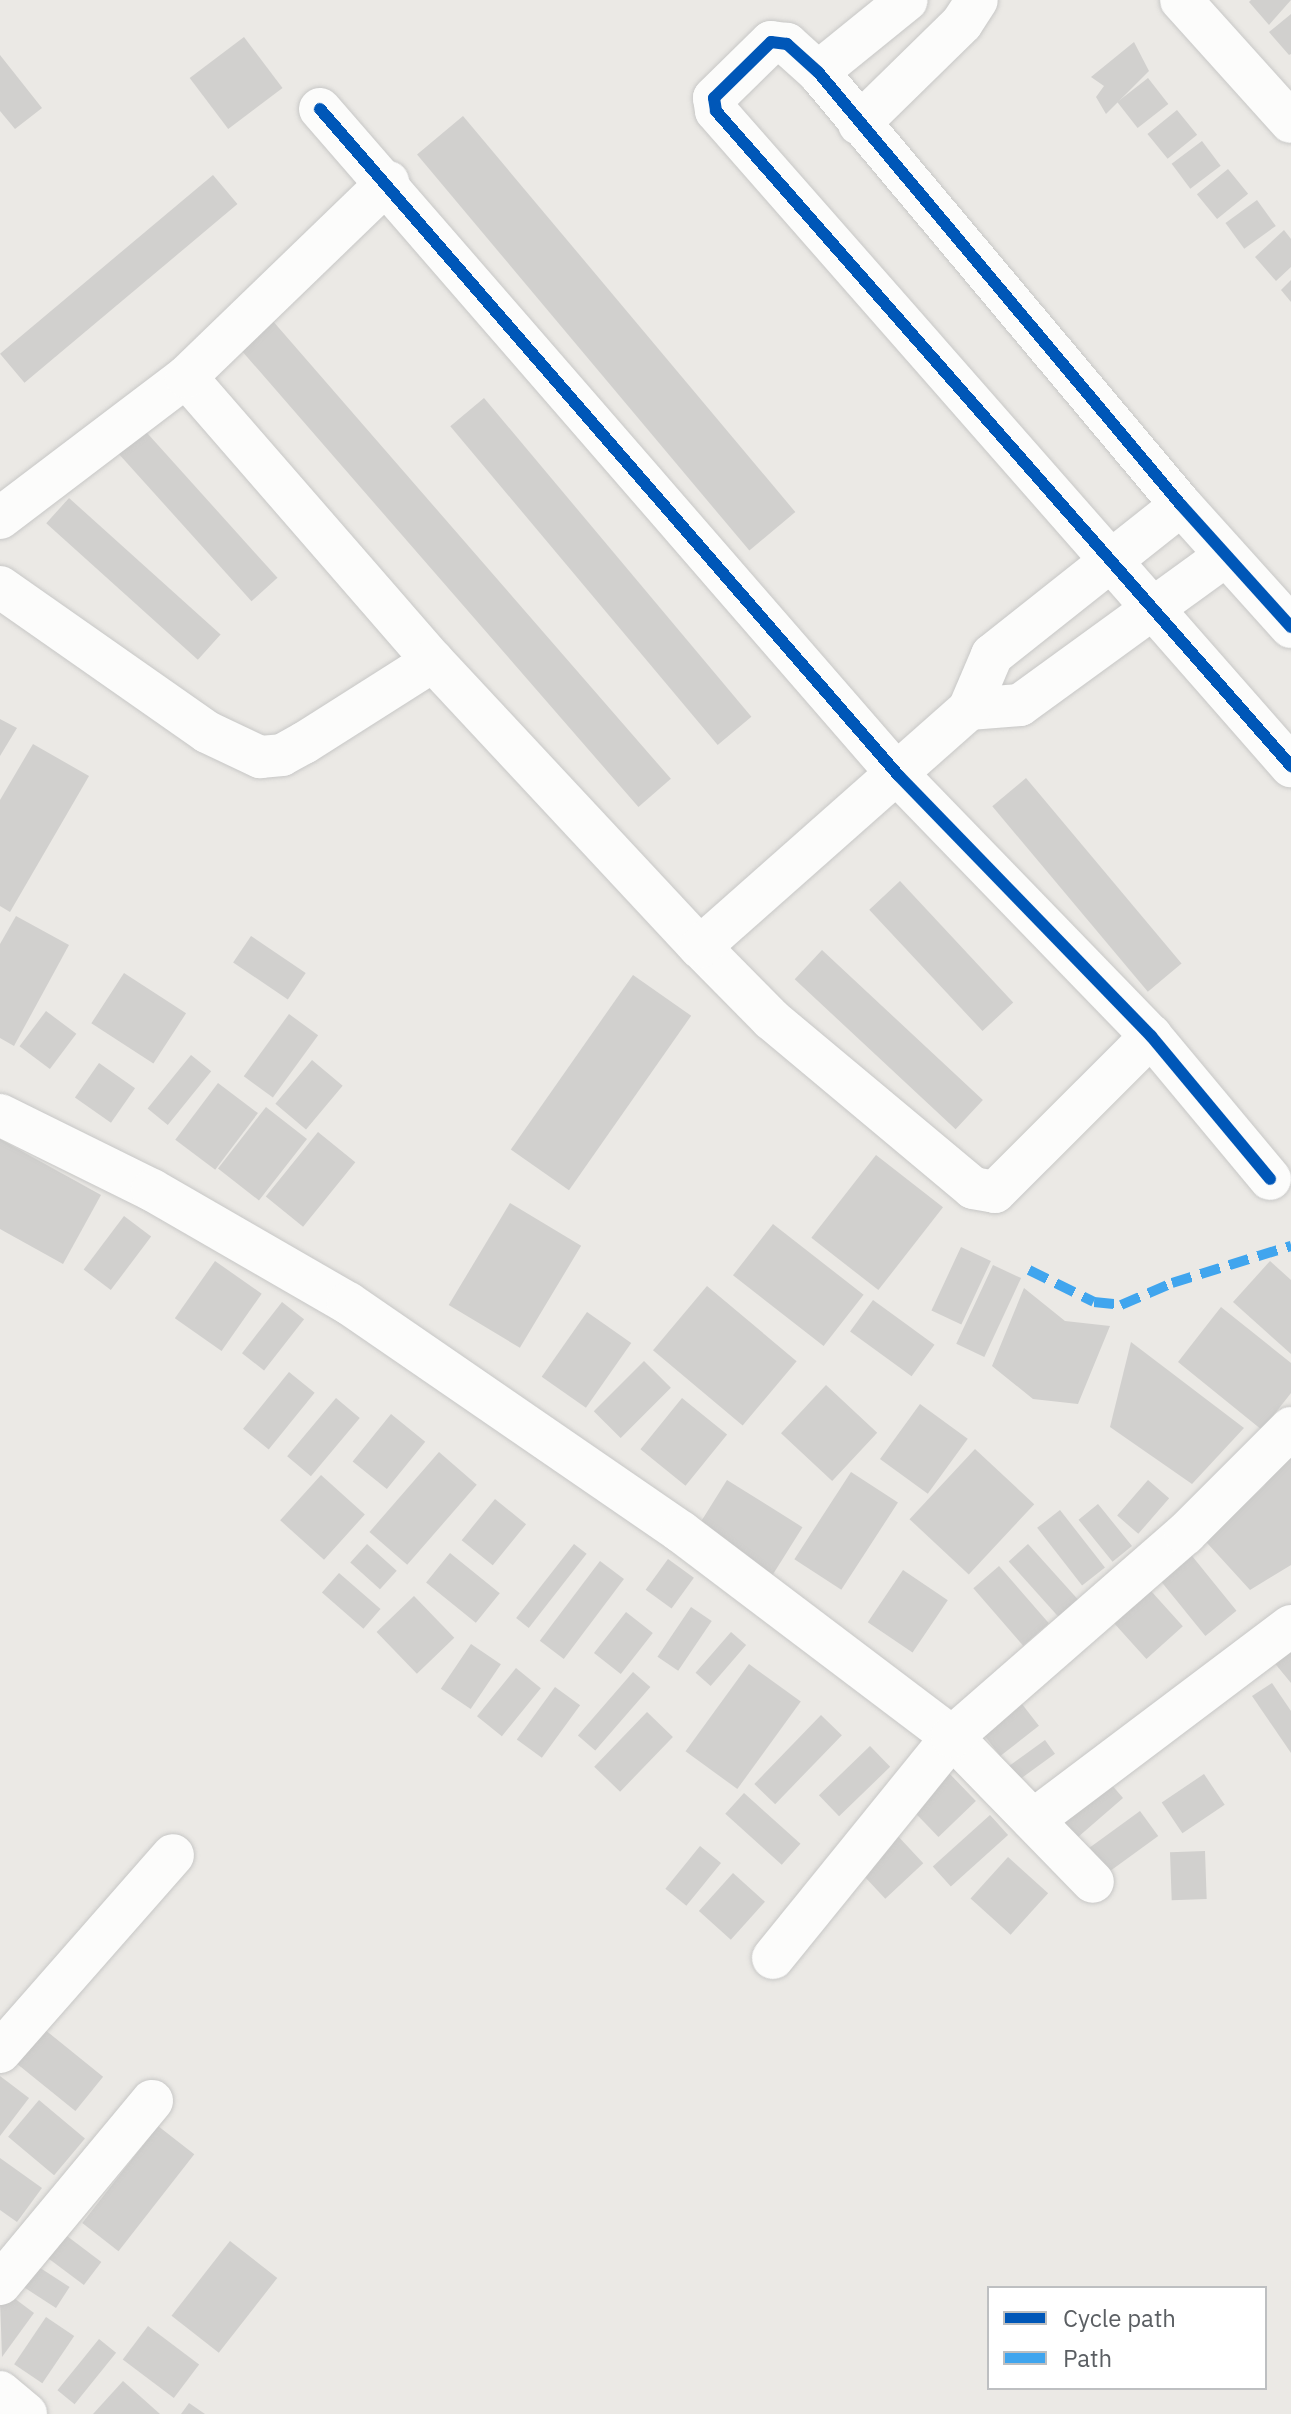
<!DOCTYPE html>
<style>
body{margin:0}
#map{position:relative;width:1291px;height:2414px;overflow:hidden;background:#ebe9e5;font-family:"IBM Plex Sans",sans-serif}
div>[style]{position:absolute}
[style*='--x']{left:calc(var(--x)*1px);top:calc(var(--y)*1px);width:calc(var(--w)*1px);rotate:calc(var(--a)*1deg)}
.building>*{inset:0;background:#d1d0ce;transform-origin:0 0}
.roads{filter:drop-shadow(0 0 2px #c7c7c6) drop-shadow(0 0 2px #c7c7c6)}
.street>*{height:42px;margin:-21px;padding:0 21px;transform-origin:21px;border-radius:21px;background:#fcfcfb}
.quiet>*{height:10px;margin-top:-5px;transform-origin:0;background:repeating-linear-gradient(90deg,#40a5ee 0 20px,transparent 0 30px)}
.cycleway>*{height:12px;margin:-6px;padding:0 6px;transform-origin:6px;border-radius:6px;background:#0057b8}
span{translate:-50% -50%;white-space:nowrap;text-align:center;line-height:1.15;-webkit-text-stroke:6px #fff;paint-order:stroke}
.legend{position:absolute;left:987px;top:2286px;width:280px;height:104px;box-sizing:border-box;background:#fff;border:2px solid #bdbfc1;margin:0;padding:10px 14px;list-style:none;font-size:24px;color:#5b5f63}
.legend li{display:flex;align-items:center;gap:16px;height:40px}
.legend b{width:40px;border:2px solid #bdbfc1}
</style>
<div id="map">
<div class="building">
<i style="clip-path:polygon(1291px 0,1269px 25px,1249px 2px,1251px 0)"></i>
<i style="clip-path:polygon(1291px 14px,1291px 54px,1289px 55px,1269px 32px)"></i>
<i style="left:244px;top:37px;width:64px;height:68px;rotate:53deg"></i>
<i style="clip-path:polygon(1134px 42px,1149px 71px,1106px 114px,1096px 97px,1104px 86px,1091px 77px)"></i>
<i style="clip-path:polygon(0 55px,42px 108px,15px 129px,0 111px)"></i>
<i style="left:1148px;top:78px;width:33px;height:39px;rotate:52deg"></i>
<i style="left:1177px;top:110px;width:32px;height:38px;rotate:51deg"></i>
<i style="left:463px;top:116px;width:517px;height:60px;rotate:50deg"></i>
<i style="left:1202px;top:141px;width:31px;height:38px;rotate:53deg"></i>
<i style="left:1228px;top:169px;width:32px;height:40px;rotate:51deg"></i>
<i style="left:213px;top:175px;width:38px;height:278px;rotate:50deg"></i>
<i style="left:1257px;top:200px;width:32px;height:39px;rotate:54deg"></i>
<i style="clip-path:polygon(1284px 230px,1291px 239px,1291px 267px,1276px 281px,1255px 257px)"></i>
<i style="clip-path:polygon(1291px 280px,1291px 302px,1281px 290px)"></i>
<i style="left:272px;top:320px;width:608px;height:43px;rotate:49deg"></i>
<i style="left:484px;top:398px;width:416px;height:44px;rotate:50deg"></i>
<i style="left:139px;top:424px;width:207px;height:35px;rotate:48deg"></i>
<i style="left:69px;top:498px;width:204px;height:34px;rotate:42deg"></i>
<i style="clip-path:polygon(0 719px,17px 728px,0 756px)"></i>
<i style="clip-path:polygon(33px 744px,89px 776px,10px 912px,0 906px,0 800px)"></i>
<i style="left:1026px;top:778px;width:242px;height:44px;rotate:50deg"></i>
<i style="left:900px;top:881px;width:166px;height:42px;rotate:47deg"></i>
<i style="clip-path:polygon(16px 916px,69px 945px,14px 1046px,0 1038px,0 944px)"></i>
<i style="left:251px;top:936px;width:66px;height:32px;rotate:34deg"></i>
<i style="left:822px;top:950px;width:220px;height:40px;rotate:43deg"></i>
<i style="left:124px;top:973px;width:74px;height:60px;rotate:33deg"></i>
<i style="left:633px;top:975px;width:71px;height:213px;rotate:35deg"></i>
<i style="left:46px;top:1011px;width:38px;height:44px;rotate:37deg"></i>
<i style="left:289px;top:1014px;width:36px;height:77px;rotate:36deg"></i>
<i style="left:191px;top:1055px;width:26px;height:69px;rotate:39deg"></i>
<i style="left:312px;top:1060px;width:40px;height:57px;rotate:40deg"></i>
<i style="left:99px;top:1063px;width:44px;height:42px;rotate:35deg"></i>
<i style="left:218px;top:1083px;width:50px;height:71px;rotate:37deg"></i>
<i style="left:266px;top:1107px;width:52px;height:78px;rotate:38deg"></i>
<i style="left:318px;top:1132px;width:48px;height:83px;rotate:39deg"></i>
<i style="clip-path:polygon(0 1139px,101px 1195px,63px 1264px,0 1229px)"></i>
<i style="left:876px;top:1155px;width:85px;height:105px;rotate:38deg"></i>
<i style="left:510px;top:1203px;width:83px;height:119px;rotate:31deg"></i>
<i style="left:124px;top:1216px;width:34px;height:67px;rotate:37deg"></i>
<i style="left:773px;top:1224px;width:115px;height:65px;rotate:38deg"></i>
<i style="left:961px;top:1247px;width:33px;height:70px;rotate:25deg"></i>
<i style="left:215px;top:1261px;width:57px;height:70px;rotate:35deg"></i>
<i style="clip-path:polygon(1270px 1261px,1291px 1280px,1291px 1354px,1233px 1302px)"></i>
<i style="left:993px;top:1265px;width:31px;height:87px;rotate:25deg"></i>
<i style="left:707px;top:1286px;width:117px;height:84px;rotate:40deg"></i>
<i style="clip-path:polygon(1024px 1288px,1065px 1321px,1110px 1326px,1078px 1404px,1033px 1399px,992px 1366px)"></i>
<i style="left:873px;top:1300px;width:76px;height:39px;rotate:36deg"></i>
<i style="left:282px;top:1302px;width:28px;height:65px;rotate:38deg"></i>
<i style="clip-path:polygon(1221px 1307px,1291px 1363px,1291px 1393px,1262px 1430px,1178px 1362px)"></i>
<i style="left:587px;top:1312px;width:54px;height:79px;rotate:35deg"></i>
<i style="clip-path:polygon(1131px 1342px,1244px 1428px,1192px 1484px,1110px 1427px)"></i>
<i style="left:644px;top:1361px;width:38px;height:71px;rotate:45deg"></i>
<i style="left:289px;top:1372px;width:33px;height:73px;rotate:39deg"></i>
<i style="left:826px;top:1385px;width:70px;height:66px;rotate:43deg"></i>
<i style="left:336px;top:1398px;width:31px;height:76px;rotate:40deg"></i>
<i style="left:682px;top:1398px;width:58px;height:66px;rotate:39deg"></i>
<i style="left:920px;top:1404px;width:59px;height:68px;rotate:36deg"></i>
<i style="left:391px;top:1414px;width:44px;height:61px;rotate:39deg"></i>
<i style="left:975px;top:1449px;width:81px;height:96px;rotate:43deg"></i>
<i style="left:439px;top:1452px;width:50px;height:106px;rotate:41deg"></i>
<i style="clip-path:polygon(1285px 1453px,1291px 1459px,1291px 1565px,1250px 1590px,1198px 1533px,1234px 1514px,1264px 1486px)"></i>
<i style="left:851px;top:1472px;width:56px;height:104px;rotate:33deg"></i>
<i style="left:321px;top:1475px;width:59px;height:61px;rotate:42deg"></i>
<i style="left:727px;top:1480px;width:89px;height:57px;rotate:32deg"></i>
<i style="left:1148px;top:1480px;width:28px;height:47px;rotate:41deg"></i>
<i style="left:495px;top:1499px;width:40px;height:53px;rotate:39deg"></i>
<i style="left:1098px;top:1504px;width:54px;height:25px;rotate:51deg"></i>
<i style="left:1060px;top:1510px;width:73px;height:29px;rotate:52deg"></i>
<i style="left:367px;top:1544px;width:40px;height:25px;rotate:42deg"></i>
<i style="left:574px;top:1544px;width:16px;height:94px;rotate:38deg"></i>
<i style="left:1028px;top:1544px;width:76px;height:26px;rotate:48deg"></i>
<i style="left:1188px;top:1551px;width:77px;height:40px;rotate:51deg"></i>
<i style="left:450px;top:1553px;width:64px;height:38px;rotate:39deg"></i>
<i style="left:668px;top:1559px;width:32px;height:38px;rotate:36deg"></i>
<i style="left:600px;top:1561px;width:30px;height:100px;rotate:37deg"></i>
<i style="left:999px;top:1566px;width:76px;height:34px;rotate:49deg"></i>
<i style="left:903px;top:1570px;width:54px;height:63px;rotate:34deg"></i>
<i style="left:339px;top:1573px;width:55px;height:26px;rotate:41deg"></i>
<i style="left:1142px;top:1581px;width:61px;height:49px;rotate:48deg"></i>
<i style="left:414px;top:1596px;width:58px;height:52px;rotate:46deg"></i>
<i style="left:691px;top:1607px;width:25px;height:60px;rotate:34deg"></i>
<i style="left:626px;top:1612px;width:34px;height:52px;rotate:38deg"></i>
<i style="left:731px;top:1632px;width:20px;height:54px;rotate:41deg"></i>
<i style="clip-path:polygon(1291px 1640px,1291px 1683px,1268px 1655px)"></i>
<i style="left:471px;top:1644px;width:36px;height:54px;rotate:34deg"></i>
<i style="left:749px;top:1664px;width:64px;height:108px;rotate:36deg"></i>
<i style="left:516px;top:1668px;width:32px;height:62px;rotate:39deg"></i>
<i style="left:633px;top:1672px;width:23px;height:84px;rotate:41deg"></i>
<i style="clip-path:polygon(1272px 1683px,1291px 1711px,1291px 1753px,1252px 1696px)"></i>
<i style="left:555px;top:1687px;width:31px;height:65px;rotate:36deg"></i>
<i style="left:1018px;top:1699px;width:34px;height:49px;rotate:52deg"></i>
<i style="left:647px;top:1712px;width:36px;height:76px;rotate:44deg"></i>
<i style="left:821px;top:1715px;width:29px;height:96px;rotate:44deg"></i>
<i style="left:1045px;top:1740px;width:17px;height:52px;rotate:54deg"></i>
<i style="left:870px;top:1746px;width:29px;height:71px;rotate:46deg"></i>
<i style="left:946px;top:1770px;width:43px;height:52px;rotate:46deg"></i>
<i style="left:1204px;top:1774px;width:37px;height:51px;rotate:56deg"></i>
<i style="left:1104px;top:1776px;width:29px;height:63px;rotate:49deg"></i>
<i style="left:744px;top:1793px;width:76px;height:28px;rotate:42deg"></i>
<i style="left:1140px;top:1811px;width:31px;height:62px;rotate:54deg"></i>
<i style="left:990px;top:1815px;width:27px;height:77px;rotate:48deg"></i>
<i style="left:896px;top:1834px;width:40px;height:52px;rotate:47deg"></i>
<i style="left:700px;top:1846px;width:27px;height:55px;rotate:39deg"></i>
<i style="left:1205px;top:1851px;width:48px;height:35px;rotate:88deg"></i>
<i style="left:1008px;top:1857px;width:54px;height:56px;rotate:42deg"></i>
<i style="left:733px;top:1873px;width:43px;height:51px;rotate:42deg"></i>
<i style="left:44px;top:2029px;width:76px;height:44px;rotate:39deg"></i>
<i style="clip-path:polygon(0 2076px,29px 2098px,0 2136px)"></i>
<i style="left:39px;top:2100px;width:60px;height:48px;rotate:40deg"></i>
<i style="left:158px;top:2126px;width:46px;height:123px;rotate:38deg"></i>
<i style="clip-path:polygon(0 2158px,42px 2188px,17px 2222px,0 2210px)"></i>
<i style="left:63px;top:2233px;width:48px;height:29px;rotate:37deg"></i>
<i style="left:230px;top:2241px;width:60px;height:95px;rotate:38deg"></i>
<i style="left:31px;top:2262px;width:46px;height:25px;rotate:33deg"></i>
<i style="clip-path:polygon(6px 2292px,34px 2313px,2px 2357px,0 2300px)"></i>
<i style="left:46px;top:2317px;width:34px;height:57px;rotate:34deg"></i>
<i style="left:148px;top:2326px;width:64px;height:42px;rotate:37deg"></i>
<i style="left:99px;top:2339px;width:22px;height:66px;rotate:39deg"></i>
<i style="clip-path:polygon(123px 2381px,160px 2414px,93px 2414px)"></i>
<i style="clip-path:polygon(189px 2403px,205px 2414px,181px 2414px)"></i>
</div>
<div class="roads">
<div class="street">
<i style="--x:1181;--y:0;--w:164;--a:48"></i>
<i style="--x:818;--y:72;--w:114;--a:-39"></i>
<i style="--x:320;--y:109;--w:883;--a:49.04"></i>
<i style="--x:899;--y:776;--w:362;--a:45.9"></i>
<i style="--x:1151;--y:1036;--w:186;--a:50.2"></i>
<i style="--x:859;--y:124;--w:144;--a:-44.4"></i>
<i style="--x:962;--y:23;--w:27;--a:-57"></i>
<i style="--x:186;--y:377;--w:376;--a:49"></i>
<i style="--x:433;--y:661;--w:391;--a:47"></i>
<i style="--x:700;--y:947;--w:101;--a:45.4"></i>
<i style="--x:771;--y:1019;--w:263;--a:39.9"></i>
<i style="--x:973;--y:1188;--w:22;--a:10"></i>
<i style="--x:995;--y:1192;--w:221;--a:-45"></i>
<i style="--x:0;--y:518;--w:233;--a:-37.2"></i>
<i style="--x:186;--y:377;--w:281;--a:-44"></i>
<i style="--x:0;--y:587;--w:253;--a:35"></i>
<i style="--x:207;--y:732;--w:59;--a:25.3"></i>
<i style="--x:260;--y:757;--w:22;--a:-5"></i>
<i style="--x:282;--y:755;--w:25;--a:-29"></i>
<i style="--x:304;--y:743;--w:153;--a:-32.4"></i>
<i style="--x:1291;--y:627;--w:164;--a:-132"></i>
<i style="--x:1181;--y:505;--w:565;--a:-129.97"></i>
<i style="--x:818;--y:72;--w:42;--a:-137.9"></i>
<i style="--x:787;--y:44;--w:16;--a:-173"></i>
<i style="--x:771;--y:42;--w:80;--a:135.5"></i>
<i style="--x:714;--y:98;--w:13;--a:81"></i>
<i style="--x:716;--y:111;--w:872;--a:48.72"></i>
<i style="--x:969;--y:709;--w:51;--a:-4.5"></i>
<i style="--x:1020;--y:705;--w:253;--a:-36"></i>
<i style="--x:700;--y:947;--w:359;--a:-41.5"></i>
<i style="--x:969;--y:709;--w:59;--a:-66.9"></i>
<i style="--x:992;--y:655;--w:241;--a:-38.4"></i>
<i style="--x:0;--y:1115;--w:169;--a:26.3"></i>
<i style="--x:152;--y:1190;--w:226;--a:30"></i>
<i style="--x:348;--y:1303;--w:404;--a:34.5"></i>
<i style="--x:681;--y:1532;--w:340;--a:37.1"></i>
<i style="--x:952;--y:1737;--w:202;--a:45.8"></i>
<i style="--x:1036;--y:1818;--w:319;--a:-37"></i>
<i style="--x:773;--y:1958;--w:284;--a:-51"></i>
<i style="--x:952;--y:1737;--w:309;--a:-41.1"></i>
<i style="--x:1185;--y:1534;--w:150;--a:-45"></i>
<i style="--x:0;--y:2052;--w:262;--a:-48.7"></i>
<i style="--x:0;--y:2284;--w:238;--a:-50.3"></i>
<i style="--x:0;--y:2392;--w:34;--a:40"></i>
</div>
</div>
<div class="quiet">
<i style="--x:1029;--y:1270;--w:72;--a:26.2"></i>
<i style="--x:1094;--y:1302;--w:27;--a:6"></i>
<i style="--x:1121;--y:1305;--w:56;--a:-23.3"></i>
<i style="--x:1172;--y:1283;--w:125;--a:-17.3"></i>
</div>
<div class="cycleway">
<i style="--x:320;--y:109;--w:883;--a:49.04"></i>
<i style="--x:899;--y:776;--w:362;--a:45.9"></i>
<i style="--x:1151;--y:1036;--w:186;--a:50.2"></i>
<i style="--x:1291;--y:627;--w:164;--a:-132"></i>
<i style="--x:1181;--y:505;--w:565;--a:-129.97"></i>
<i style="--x:818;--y:72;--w:42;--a:-137.9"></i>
<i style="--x:787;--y:44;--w:16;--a:-173"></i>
<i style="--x:771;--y:42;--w:80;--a:135.5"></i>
<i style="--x:714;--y:98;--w:13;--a:81"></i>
<i style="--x:716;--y:111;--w:872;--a:48.72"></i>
</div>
<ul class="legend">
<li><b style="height:10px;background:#0057b8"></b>Cycle path</li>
<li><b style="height:10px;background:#40a5ee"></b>Path</li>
</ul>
</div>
